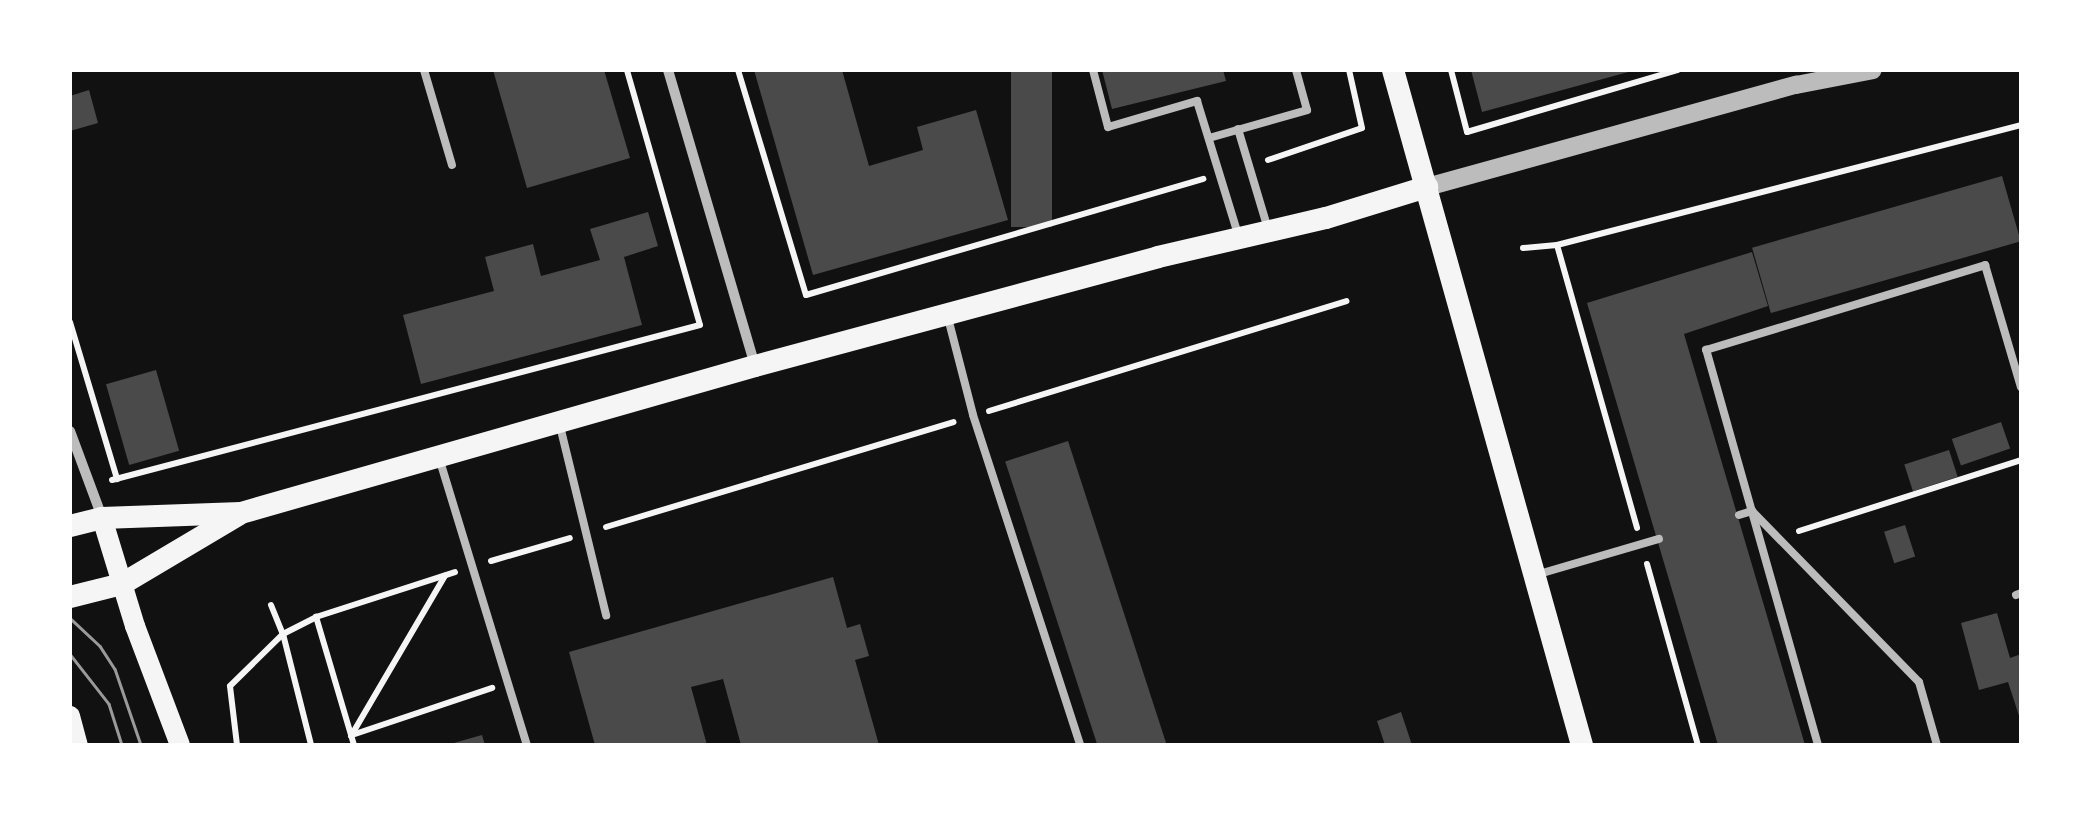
<!DOCTYPE html>
<style>
body{margin:0}
#map{position:relative;width:2091px;height:815px;overflow:hidden;background:#111;font-family:"Noto Sans",sans-serif}
div>[style]{position:absolute}
[style*='--x']{left:calc(var(--x)*1px);top:calc(var(--y)*1px);width:calc(var(--w)*1px);rotate:calc(var(--a)*1deg)}
.building>*{inset:0;background:#4a4a4a;transform-origin:0 0}
.path>*{height:6px;margin:-3px;padding:0 3px;transform-origin:3px;border-radius:3px;background:#f5f5f5}
.service>*{height:8px;margin:-4px;padding:0 4px;transform-origin:4px;border-radius:4px;background:#bcbcbc}
.minor>*{height:10px;margin:-5px;padding:0 5px;transform-origin:5px;border-radius:5px;background:#bcbcbc}
.tertiary>*{height:18px;margin:-9px;padding:0 9px;transform-origin:9px;border-radius:9px;background:#bcbcbc}
.secondary>*{height:20px;margin:-10px;padding:0 10px;transform-origin:10px;border-radius:10px;background:#f5f5f5}
.primary>*{height:22px;margin:-11px;padding:0 11px;transform-origin:11px;border-radius:11px;background:#f5f5f5}
.tram>*{height:2.5px;margin:-1.25px;padding:0 1.25px;transform-origin:1.25px;border-radius:1.25px;background:#9a9a9a}
span{translate:-50% -50%;white-space:nowrap;text-align:center;line-height:1.15;-webkit-text-stroke:10px #fff;paint-order:stroke}
.frame{position:absolute;inset:0;border:72px solid #fff;pointer-events:none}
</style>
<div id="map">
<div class="building">
<i style="clip-path:polygon(493px 70px,604px 70px,630px 158px,527px 188px)"></i>
<i style="clip-path:polygon(754px 70px,842px 70px,869px 166px,923px 150px,917px 127px,976px 110px,1008px 220px,813px 275px)"></i>
<i style="left:1011px;top:70px;width:41px;height:157px"></i>
<i style="clip-path:polygon(1102px 70px,1223px 70px,1226px 81px,1112px 109px)"></i>
<i style="clip-path:polygon(1471px 70px,1632px 70px,1632px 71px,1482px 112px)"></i>
<i style="clip-path:polygon(89px 90px,98px 123px,70px 131px,70px 96px)"></i>
<i style="left:2002px;top:176px;width:68px;height:260px;rotate:74deg"></i>
<i style="clip-path:polygon(648px 212px,658px 246px,624px 257px,642px 325px,421px 384px,403px 315px,494px 291px,485px 257px,533px 244px,541px 276px,600px 260px,590px 229px)"></i>
<i style="clip-path:polygon(1752px 252px,1768px 306px,1684px 334px,1805px 745px,1718px 745px,1587px 303px)"></i>
<i style="left:156px;top:370px;width:84px;height:52px;rotate:74deg"></i>
<i style="left:2001px;top:422px;width:28px;height:52px;rotate:71deg"></i>
<i style="left:1068px;top:441px;width:319px;height:66px;rotate:72deg"></i>
<i style="left:1949px;top:450px;width:28px;height:47px;rotate:72deg"></i>
<i style="left:1905px;top:525px;width:33px;height:22px;rotate:72deg"></i>
<i style="clip-path:polygon(833px 577px,847px 628px,860px 624px,869px 656px,855px 660px,879px 745px,741px 745px,723px 679px,691px 687px,707px 745px,595px 745px,569px 652px)"></i>
<i style="clip-path:polygon(1997px 613px,2010px 658px,2021px 654px,2021px 722px,2008px 682px,1979px 690px,1961px 623px)"></i>
<i style="clip-path:polygon(1401px 712px,1412px 745px,1385px 745px,1377px 721px)"></i>
<i style="clip-path:polygon(482px 735px,485px 745px,450px 745px,450px 744px)"></i>
</div>
<div class="path">
<i style="--x:738;--y:70;--w:235;--a:73.2"></i>
<i style="--x:806;--y:295;--w:414;--a:-16.3"></i>
<i style="--x:1451;--y:70;--w:64;--a:75.5"></i>
<i style="--x:1467;--y:132;--w:220;--a:-16.4"></i>
<i style="--x:1268;--y:160;--w:99;--a:-18.8"></i>
<i style="--x:1362;--y:128;--w:59;--a:-102.6"></i>
<i style="--x:1557;--y:245;--w:294;--a:74.2"></i>
<i style="--x:1523;--y:248;--w:34;--a:-5"></i>
<i style="--x:1557;--y:245;--w:479;--a:-14.5"></i>
<i style="--x:70;--y:322;--w:164;--a:73.3"></i>
<i style="--x:989;--y:411;--w:374;--a:-17.1"></i>
<i style="--x:112;--y:480;--w:608;--a:-14.77"></i>
<i style="--x:700;--y:325;--w:265;--a:-106"></i>
<i style="--x:606;--y:527;--w:363;--a:-16.8"></i>
<i style="--x:1799;--y:531;--w:233;--a:-17.7"></i>
<i style="--x:491;--y:561;--w:82;--a:-16.2"></i>
<i style="--x:1647;--y:564;--w:188;--a:74.3"></i>
<i style="--x:271;--y:605;--w:31;--a:68"></i>
<i style="--x:283;--y:634;--w:114;--a:75.8"></i>
<i style="--x:352;--y:735;--w:148;--a:-18.6"></i>
<i style="--x:351;--y:736;--w:186;--a:-59.6"></i>
<i style="--x:237;--y:745;--w:59;--a:-96.8"></i>
<i style="--x:230;--y:686;--w:74;--a:-44.5"></i>
<i style="--x:283;--y:634;--w:37;--a:-27"></i>
<i style="--x:354;--y:745;--w:134;--a:-106.5"></i>
<i style="--x:316;--y:617;--w:146;--a:-17.9"></i>
</div>
<div class="service">
<i style="--x:424;--y:70;--w:99;--a:73.6"></i>
<i style="--x:1093;--y:70;--w:59;--a:75.3"></i>
<i style="--x:1108;--y:127;--w:93;--a:-16.3"></i>
<i style="--x:1197;--y:101;--w:139;--a:72.9"></i>
<i style="--x:1238;--y:129;--w:104;--a:73.3"></i>
<i style="--x:1209;--y:138;--w:102;--a:-15.9"></i>
<i style="--x:1307;--y:110;--w:41;--a:-105.4"></i>
<i style="--x:948;--y:318;--w:100;--a:75.5"></i>
<i style="--x:973;--y:415;--w:347;--a:72"></i>
<i style="--x:560;--y:426;--w:195;--a:76.3"></i>
<i style="--x:440;--y:461;--w:297;--a:73"></i>
<i style="--x:1739;--y:515;--w:14;--a:-17"></i>
<i style="--x:1752;--y:511;--w:239;--a:45.7"></i>
<i style="--x:1919;--y:682;--w:66;--a:74.1"></i>
<i style="--x:1539;--y:574;--w:125;--a:-16.3"></i>
<i style="--x:2016;--y:595;--w:5;--a:-22"></i>
<i style="--x:1818;--y:745;--w:411;--a:-105.8"></i>
<i style="--x:1706;--y:350;--w:292;--a:-16.9"></i>
<i style="--x:1985;--y:265;--w:127;--a:73.6"></i>
</div>
<div class="minor">
<i style="--x:668;--y:70;--w:309;--a:73.6"></i>
<i style="--x:70;--y:431;--w:92;--a:69.6"></i>
</div>
<div class="tertiary">
<i style="--x:1427;--y:187;--w:383;--a:-15.5"></i>
<i style="--x:1796;--y:85;--w:78;--a:-11"></i>
</div>
<div class="secondary">
<i style="--x:102;--y:518;--w:113;--a:73"></i>
<i style="--x:135;--y:626;--w:127;--a:69.3"></i>
<i style="--x:70;--y:716;--w:30;--a:75"></i>
</div>
<div class="primary">
<i style="--x:1393;--y:70;--w:701;--a:74.36"></i>
<i style="--x:70;--y:526;--w:33;--a:-14"></i>
<i style="--x:102;--y:518;--w:139;--a:-2.1"></i>
<i style="--x:241;--y:513;--w:535;--a:-15.96"></i>
<i style="--x:755;--y:366;--w:417;--a:-15.1"></i>
<i style="--x:1158;--y:257;--w:172;--a:-13.1"></i>
<i style="--x:1326;--y:218;--w:106;--a:-17.1"></i>
<i style="--x:70;--y:597;--w:54;--a:-14"></i>
<i style="--x:122;--y:584;--w:135;--a:-30.7"></i>
</div>
<div class="tram">
<i style="--x:70;--y:618;--w:41;--a:43"></i>
<i style="--x:100;--y:646;--w:27;--a:57"></i>
<i style="--x:115;--y:669;--w:80;--a:71.1"></i>
<i style="--x:70;--y:654;--w:63;--a:52"></i>
<i style="--x:109;--y:704;--w:43;--a:72.4"></i>
</div>
<div class="frame"></div>
</div>
